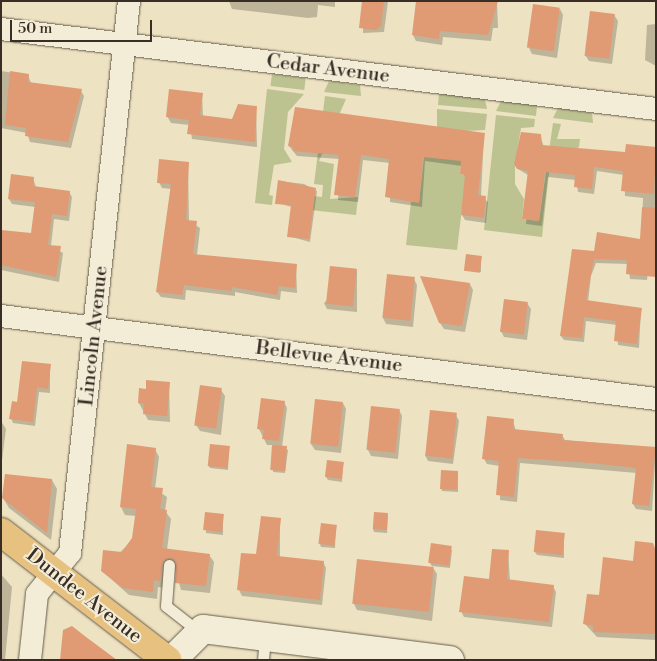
<!DOCTYPE html>
<style>
body{margin:0}
#map{position:relative;width:657px;height:661px;overflow:hidden;background:#ede2c1;font-family:"Libre Bodoni",serif}
div>[style]{position:absolute}
[style*='--x']{left:calc(var(--x)*1px);top:calc(var(--y)*1px);width:calc(var(--w)*1px);rotate:calc(var(--a)*1deg)}
.green>*{inset:0;background:#bcc290;transform-origin:0 0}
.shadow>*{inset:0;background:#0003}
.building>*{inset:0;background:#e09a74;transform-origin:0 0}
.roads{filter:drop-shadow(0 0 1px #665b4d) drop-shadow(0 0 1px #665b4d)}
.service>*{height:11px;margin:-5.5px;padding:0 5.5px;transform-origin:5.5px;border-radius:5.5px;background:#f3ecd7}
.minor>*{height:22px;margin:-11px;padding:0 11px;transform-origin:11px;border-radius:11px;background:#f3ecd7}
.tertiary>*{height:28px;margin:-14px;padding:0 14px;transform-origin:14px;border-radius:14px;background:#f3ecd7}
.primary>*{height:28px;margin:-14px;padding:0 14px;transform-origin:14px;border-radius:14px;background:#e6c180}
span{translate:-50% -50%;white-space:nowrap;text-align:center;line-height:1.15;-webkit-text-stroke:4px #f3ecd7;paint-order:stroke}
.street-label{font-size:20px;color:#392e26}
.frame{position:absolute;inset:0;border:2px solid #392e26;pointer-events:none}
.scale{position:absolute;left:10px;top:20px;width:142px;height:22px;box-sizing:border-box;border:2px solid #392e26;border-top:0;padding-left:6px;font-size:15px;line-height:18px;white-space:nowrap;color:#392e26;-webkit-text-stroke:4px #f3ecd7;paint-order:stroke}
</style>
<div id="map">
<div class="green">
<i style="left:272px;top:74px;width:34px;height:12px;rotate:7deg"></i>
<i style="clip-path:polygon(329px 81px,360px 85px,361px 96px,324px 92px)"></i>
<i style="clip-path:polygon(267px 89px,304px 94px,288px 112px,284px 149px,292px 162px,274px 165px,269px 195px,273px 196px,272px 205px,255px 203px)"></i>
<i style="clip-path:polygon(439px 93px,485px 99px,487px 109px,438px 105px)"></i>
<i style="clip-path:polygon(325px 96px,346px 99px,319px 161px,334px 164px,330px 199px,358px 197px,356px 215px,311px 210px,313px 196px,322px 197px,323px 185px,314px 184px)"></i>
<i style="clip-path:polygon(501px 101px,537px 105px,536px 116px,496px 111px)"></i>
<i style="clip-path:polygon(558px 108px,592px 113px,593px 123px,553px 118px)"></i>
<i style="clip-path:polygon(437px 109px,487px 114px,485px 130px,464px 131px,460px 174px,466px 175px,457px 250px,406px 245px,411px 202px,419px 202px,424px 157px,437px 127px)"></i>
<i style="clip-path:polygon(496px 115px,535px 119px,534px 127px,521px 128px,515px 164px,515px 184px,524px 199px,522px 219px,539px 221px,553px 123px,561px 124px,557px 139px,580px 139px,579px 147px,550px 164px,542px 237px,484px 230px)"></i>
</div>
<div class="shadow">
<i style="clip-path:polygon(229px 1px,228px 1px,335px 1px,335px 7px,318px 5px,317px 17px,308px 18px,232px 9px)"></i>
<i style="clip-path:polygon(363px 1px,388px 1px,384px 32px,363px 33px)"></i>
<i style="clip-path:polygon(497px 2px,498px 28px,493px 28px,491px 41px,443px 37px,442px 45px,416px 41px,413px 35px)"></i>
<i style="clip-path:polygon(560px 9px,563px 15px,557px 58px,532px 54px,529px 48px)"></i>
<i style="clip-path:polygon(614px 15px,618px 21px,612px 64px,589px 61px,585px 55px)"></i>
<i style="clip-path:polygon(656px 24px,656px 66px,645px 60px,647px 25px)"></i>
<i style="clip-path:polygon(1px 71px,28px 75px,31px 83px,81px 91px,84px 96px,71px 148px,30px 142px,27px 133px,1px 128px)"></i>
<i style="clip-path:polygon(202px 94px,203px 116px,233px 120px,256px 107px,257px 147px,192px 139px,190px 125px,171px 123px,167px 116px)"></i>
<i style="clip-path:polygon(484px 135px,481px 196px,488px 202px,486px 223px,465px 220px,462px 215px,466px 180px,462px 166px,425px 161px,422px 207px,390px 202px,390px 163px,363px 160px,358px 202px,338px 200px,340px 159px,297px 156px,289px 146px)"></i>
<i style="clip-path:polygon(540px 136px,544px 147px,626px 154px,656px 148px,656px 236px,642px 230px,643px 198px,625px 196px,624px 175px,597px 171px,594px 194px,578px 192px,576px 180px,548px 177px,542px 226px,526px 224px,528px 175px,518px 169px)"></i>
<i style="clip-path:polygon(188px 164px,189px 221px,200px 228px,197px 255px,296px 265px,297px 293px,281px 291px,280px 300px,235px 292px,235px 296px,186px 290px,185px 300px,161px 297px,157px 292px,172px 189px,162px 188px,159px 182px)"></i>
<i style="clip-path:polygon(33px 178px,36px 187px,69px 192px,72px 197px,69px 221px,54px 219px,51px 246px,63px 253px,59px 282px,1px 270px,1px 236px,32px 235px,35px 207px,12px 204px,9px 199px)"></i>
<i style="clip-path:polygon(279px 181px,304px 184px,317px 191px,310px 242px,288px 236px,292px 207px,277px 203px)"></i>
<i style="clip-path:polygon(651px 246px,647px 280px,630px 279px,628px 264px,596px 263px,591px 276px,588px 302px,641px 309px,639px 348px,618px 345px,617px 325px,586px 321px,584px 342px,564px 340px,561px 336px,595px 253px)"></i>
<i style="clip-path:polygon(481px 257px,481px 272px,466px 270px)"></i>
<i style="clip-path:polygon(357px 270px,357px 312px,327px 309px,324px 303px)"></i>
<i style="clip-path:polygon(414px 279px,417px 285px,413px 327px,386px 324px,383px 318px)"></i>
<i style="clip-path:polygon(470px 284px,473px 290px,465px 332px,444px 329px,440px 323px)"></i>
<i style="clip-path:polygon(527px 303px,531px 309px,527px 340px,504px 337px,501px 331px)"></i>
<i style="clip-path:polygon(50px 365px,50px 393px,39px 392px,35px 426px,13px 423px,11px 418px,18px 403px)"></i>
<i style="clip-path:polygon(169px 383px,170px 422px,148px 420px,139px 403px,147px 390px)"></i>
<i style="clip-path:polygon(221px 390px,225px 396px,221px 435px,200px 431px,196px 425px)"></i>
<i style="clip-path:polygon(284px 402px,287px 408px,282px 447px,288px 450px,285px 473px,273px 472px,274px 445px,267px 445px,259px 429px)"></i>
<i style="clip-path:polygon(343px 403px,346px 409px,341px 453px,315px 450px,311px 444px)"></i>
<i style="clip-path:polygon(373px 407px,399px 410px,402px 416px,398px 459px,371px 456px,368px 450px)"></i>
<i style="clip-path:polygon(456px 415px,459px 421px,453px 464px,428px 461px,425px 455px)"></i>
<i style="clip-path:polygon(1px 421px,6px 429px,1px 468px)"></i>
<i style="clip-path:polygon(513px 421px,516px 431px,562px 435px,565px 440px,656px 448px,652px 511px,636px 509px,633px 504px,637px 473px,520px 463px,517px 502px,500px 500px,500px 466px,487px 464px,484px 459px)"></i>
<i style="clip-path:polygon(229px 447px,228px 470px,210px 468px,208px 465px)"></i>
<i style="clip-path:polygon(155px 449px,159px 457px,155px 489px,167px 497px,165px 511px,171px 519px,167px 550px,209px 555px,214px 562px,210px 593px,181px 590px,174px 565px,164px 588px,158px 587px,157px 599px,129px 595px,102px 571px,134px 538px,136px 516px,125px 515px,121px 507px)"></i>
<i style="clip-path:polygon(343px 464px,342px 482px,328px 480px,326px 477px)"></i>
<i style="clip-path:polygon(458px 472px,458px 492px,442px 491px,441px 488px)"></i>
<i style="clip-path:polygon(52px 480px,57px 489px,51px 540px,9px 508px,3px 498px)"></i>
<i style="clip-path:polygon(206px 513px,223px 515px,223px 535px,206px 533px)"></i>
<i style="clip-path:polygon(388px 514px,387px 533px,374px 532px,373px 529px)"></i>
<i style="clip-path:polygon(280px 519px,280px 558px,323px 562px,326px 568px,322px 605px,242px 596px,239px 590px)"></i>
<i style="clip-path:polygon(336px 527px,335px 548px,321px 547px,320px 544px)"></i>
<i style="clip-path:polygon(564px 535px,564px 558px,537px 555px,535px 552px)"></i>
<i style="clip-path:polygon(652px 544px,656px 640px,597px 637px,585px 624px,601px 597px)"></i>
<i style="clip-path:polygon(432px 545px,452px 550px,450px 568px,432px 566px,437px 574px,432px 621px,357px 610px,354px 604px,433px 568px,430px 563px)"></i>
<i style="clip-path:polygon(508px 551px,510px 581px,553px 586px,556px 592px,552px 627px,464px 617px,461px 611px,490px 580px)"></i>
<i style="clip-path:polygon(1px 574px,12px 587px,5px 660px,1px 660px)"></i>
</div>
<div class="building">
<i style="clip-path:polygon(362px 1px,384px 1px,381px 26px,376px 30px,359px 28px)"></i>
<i style="clip-path:polygon(416px 1px,498px 1px,488px 35px,440px 31px,439px 39px,412px 35px)"></i>
<i style="left:533px;top:4px;width:27px;height:44px;rotate:8deg"></i>
<i style="left:590px;top:11px;width:25px;height:45px;rotate:7deg"></i>
<i style="clip-path:polygon(10px 71px,29px 74px,28px 82px,82px 89px,68px 142px,25px 136px,26px 128px,5px 125px)"></i>
<i style="clip-path:polygon(169px 89px,203px 93px,200px 115px,232px 119px,238px 104px,257px 106px,255px 142px,187px 134px,189px 120px,166px 117px)"></i>
<i style="clip-path:polygon(295px 107px,485px 133px,478px 195px,486px 196px,484px 218px,461px 215px,465px 175px,460px 174px,461px 161px,423px 157px,419px 203px,385px 197px,389px 159px,361px 155px,355px 197px,334px 195px,339px 155px,293px 151px,293px 147px,288px 146px)"></i>
<i style="clip-path:polygon(521px 132px,541px 134px,542px 145px,625px 152px,626px 144px,656px 147px,654px 194px,621px 191px,623px 171px,594px 167px,592px 189px,574px 187px,575px 175px,545px 172px,539px 221px,522px 219px,528px 171px,517px 169px,514px 164px)"></i>
<i style="clip-path:polygon(159px 159px,189px 162px,186px 220px,197px 221px,193px 254px,297px 264px,295px 288px,279px 286px,277px 295px,232px 287px,232px 291px,184px 285px,182px 295px,156px 292px,171px 184px,157px 183px)"></i>
<i style="clip-path:polygon(11px 174px,34px 177px,33px 186px,70px 191px,67px 216px,52px 214px,48px 245px,61px 246px,56px 277px,1px 265px,1px 230px,31px 233px,35px 202px,8px 199px)"></i>
<i style="clip-path:polygon(278px 180px,316px 188px,309px 239px,287px 237px,291px 205px,275px 204px)"></i>
<i style="clip-path:polygon(642px 207px,656px 208px,656px 277px,626px 274px,627px 260px,594px 259px,586px 300px,642px 308px,637px 344px,614px 341px,616px 321px,584px 317px,582px 338px,560px 336px,572px 249px,594px 251px,597px 232px,640px 239px)"></i>
<i style="left:466px;top:254px;width:16px;height:17px;rotate:7deg"></i>
<i style="left:330px;top:266px;width:27px;height:38px;rotate:6deg"></i>
<i style="left:387px;top:274px;width:28px;height:44px;rotate:6deg"></i>
<i style="clip-path:polygon(420px 276px,470px 283px,462px 326px,439px 323px)"></i>
<i style="left:504px;top:299px;width:24px;height:33px;rotate:7deg"></i>
<i style="clip-path:polygon(22px 361px,51px 364px,48px 389px,37px 387px,33px 422px,9px 419px,12px 401px,17px 402px)"></i>
<i style="clip-path:polygon(146px 380px,170px 382px,167px 416px,143px 414px,144px 404px,138px 403px,139px 388px,146px 389px)"></i>
<i style="left:200px;top:385px;width:22px;height:41px;rotate:8deg"></i>
<i style="clip-path:polygon(261px 398px,285px 401px,279px 441px,262px 439px,264px 430px,257px 429px)"></i>
<i style="left:315px;top:399px;width:28px;height:45px;rotate:6deg"></i>
<i style="left:371px;top:406px;width:29px;height:44px;rotate:6deg"></i>
<i style="left:430px;top:410px;width:27px;height:46px;rotate:6deg"></i>
<i style="clip-path:polygon(487px 416px,514px 419px,513px 429px,563px 434px,562px 440px,656px 447px,649px 506px,632px 504px,636px 468px,591px 463px,518px 458px,514px 497px,496px 495px,499px 461px,482px 459px)"></i>
<i style="clip-path:polygon(127px 444px,156px 448px,151px 487px,163px 488px,160px 509px,167px 510px,162px 548px,210px 554px,206px 586px,175px 583px,176px 562px,170px 558px,163px 561px,160px 581px,154px 580px,153px 592px,123px 588px,101px 571px,103px 550px,122px 552px,132px 538px,136px 509px,120px 507px)"></i>
<i style="left:210px;top:444px;width:20px;height:22px;rotate:6deg"></i>
<i style="left:272px;top:445px;width:15px;height:25px;rotate:4deg"></i>
<i style="left:327px;top:460px;width:17px;height:17px;rotate:7deg"></i>
<i style="left:441px;top:470px;width:17px;height:19px;rotate:3deg"></i>
<i style="clip-path:polygon(5px 474px,52px 479px,47px 533px,2px 498px)"></i>
<i style="left:205px;top:512px;width:19px;height:18px;rotate:6deg"></i>
<i style="left:374px;top:512px;width:14px;height:17px;rotate:4deg"></i>
<i style="clip-path:polygon(261px 516px,281px 518px,277px 556px,324px 561px,320px 600px,237px 590px,241px 553px,256px 554px)"></i>
<i style="left:321px;top:523px;width:16px;height:21px;rotate:7deg"></i>
<i style="left:536px;top:530px;width:29px;height:22px;rotate:6deg"></i>
<i style="clip-path:polygon(635px 541px,653px 543px,656px 551px,656px 634px,593px 632px,593px 626px,583px 624px,587px 594px,599px 595px,603px 557px,633px 561px)"></i>
<i style="left:431px;top:543px;width:21px;height:20px;rotate:8deg"></i>
<i style="clip-path:polygon(492px 549px,509px 550px,507px 579px,554px 585px,549px 622px,459px 612px,464px 576px,489px 579px)"></i>
<i style="left:357px;top:559px;width:77px;height:45px;rotate:6deg"></i>
<i style="clip-path:polygon(72px 626px,86px 637px,117px 660px,60px 660px,63px 630px)"></i>
</div>
<div class="roads">
<div class="service">
<i style="--x:169;--y:565;--w:41;--a:94.2"></i>
<i style="--x:166;--y:606;--w:41;--a:38"></i>
<i style="--x:263;--y:660;--w:23;--a:-85"></i>
</div>
<div class="minor">
<i style="--x:1;--y:29;--w:660;--a:6.96"></i>
<i style="--x:1;--y:316;--w:660;--a:7.22"></i>
<i style="--x:30;--y:660;--w:66;--a:-83.9"></i>
<i style="--x:37;--y:594;--w:53;--a:-51.2"></i>
<i style="--x:70;--y:553;--w:555;--a:-83.9"></i>
</div>
<div class="tertiary">
<i style="--x:172;--y:660;--w:44;--a:-45"></i>
<i style="--x:203;--y:629;--w:249;--a:7.2"></i>
</div>
<div class="primary">
<i style="--x:1;--y:532;--w:210;--a:37.6"></i>
</div>
</div>
<div class="street-label">
<span style="left:328px;top:69px;rotate:7deg">Cedar Avenue</span>
<span style="left:94px;top:336px;rotate:-84deg">Lincoln Avenue</span>
<span style="left:329px;top:357px;rotate:7deg">Bellevue Avenue</span>
<span style="left:84px;top:596px;rotate:38deg">Dundee Avenue</span>
</div>
<div class="frame"></div>
<div class="scale">50 m</div>
</div>
